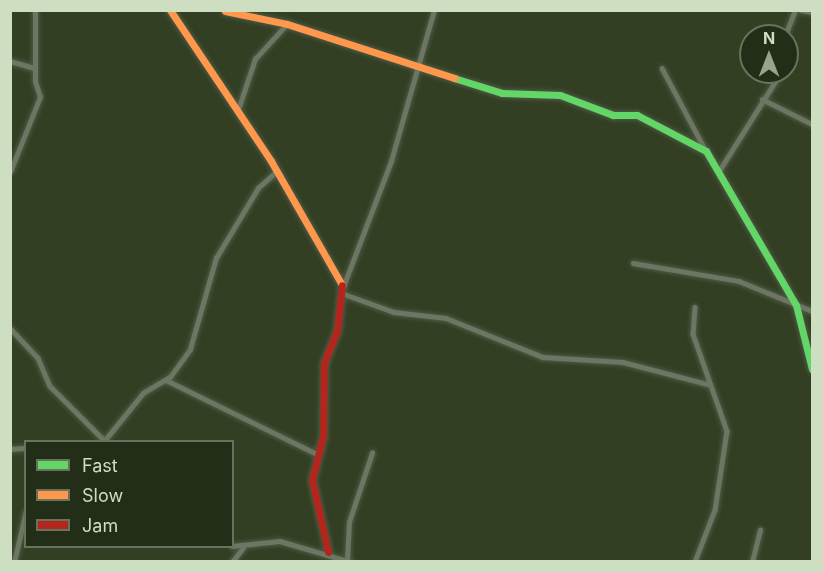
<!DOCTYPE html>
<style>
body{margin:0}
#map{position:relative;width:823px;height:572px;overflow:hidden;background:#323f23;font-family:Inter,sans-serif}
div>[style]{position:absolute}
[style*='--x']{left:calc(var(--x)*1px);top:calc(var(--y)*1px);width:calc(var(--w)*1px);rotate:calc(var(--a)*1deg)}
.roads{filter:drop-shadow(0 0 2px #4e5a43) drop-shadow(0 0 2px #4e5a43)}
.street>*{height:4.5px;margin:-2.25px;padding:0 2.25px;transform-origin:2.25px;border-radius:2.25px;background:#6c7662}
.fast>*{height:7px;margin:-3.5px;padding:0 3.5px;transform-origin:3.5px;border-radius:3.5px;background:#63d668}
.slow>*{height:7px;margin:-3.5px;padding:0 3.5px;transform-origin:3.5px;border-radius:3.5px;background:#ff974d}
.jam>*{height:7px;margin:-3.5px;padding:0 3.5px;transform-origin:3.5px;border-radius:3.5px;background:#b3261e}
span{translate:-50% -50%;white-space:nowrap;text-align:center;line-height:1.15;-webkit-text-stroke:4.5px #222e17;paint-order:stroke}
.frame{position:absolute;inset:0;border:12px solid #cedec1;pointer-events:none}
.legend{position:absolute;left:24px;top:440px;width:210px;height:108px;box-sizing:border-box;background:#222e17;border:2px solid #67745b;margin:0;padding:8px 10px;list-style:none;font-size:18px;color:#cedec1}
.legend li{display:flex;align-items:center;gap:12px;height:30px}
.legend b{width:30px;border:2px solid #67745b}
.north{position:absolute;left:739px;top:24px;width:60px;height:60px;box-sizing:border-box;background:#222e17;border:2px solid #67745b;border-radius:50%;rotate:0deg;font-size:16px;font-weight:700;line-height:24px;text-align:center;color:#cedec1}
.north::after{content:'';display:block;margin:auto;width:21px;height:27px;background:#97a68a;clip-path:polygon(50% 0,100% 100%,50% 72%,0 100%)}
</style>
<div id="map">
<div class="roads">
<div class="street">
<i style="--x:801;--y:10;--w:11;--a:10"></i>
<i style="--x:785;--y:36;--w:28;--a:-69"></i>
<i style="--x:787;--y:54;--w:11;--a:90"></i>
<i style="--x:10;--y:61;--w:25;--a:16"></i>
<i style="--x:662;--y:68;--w:94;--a:62.1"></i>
<i style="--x:762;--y:99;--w:56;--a:26.6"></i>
<i style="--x:238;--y:110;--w:54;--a:-71.6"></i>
<i style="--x:255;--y:59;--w:47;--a:-47.6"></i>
<i style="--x:719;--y:171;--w:117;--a:-57.9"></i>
<i style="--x:10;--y:172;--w:81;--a:-68.2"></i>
<i style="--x:40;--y:97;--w:16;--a:-108"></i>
<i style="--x:35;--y:82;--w:72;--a:-90"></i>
<i style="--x:633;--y:263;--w:108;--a:9.6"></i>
<i style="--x:739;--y:281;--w:79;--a:22.3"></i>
<i style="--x:343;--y:287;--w:135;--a:-69.1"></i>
<i style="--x:391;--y:161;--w:157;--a:-74.1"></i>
<i style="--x:344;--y:294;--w:53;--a:19.8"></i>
<i style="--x:394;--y:312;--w:52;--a:6.6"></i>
<i style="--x:446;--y:318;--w:105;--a:21.9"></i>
<i style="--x:543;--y:357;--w:80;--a:3.6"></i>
<i style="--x:623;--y:362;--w:87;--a:14.7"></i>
<i style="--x:695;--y:307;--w:27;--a:94"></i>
<i style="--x:693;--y:334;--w:103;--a:70.7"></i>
<i style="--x:727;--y:431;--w:80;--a:98.6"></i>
<i style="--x:715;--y:510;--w:56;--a:111"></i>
<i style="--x:10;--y:328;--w:41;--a:47"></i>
<i style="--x:38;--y:358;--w:30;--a:67"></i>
<i style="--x:50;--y:386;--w:78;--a:45"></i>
<i style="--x:166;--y:380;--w:170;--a:26.1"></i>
<i style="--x:105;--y:440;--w:60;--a:-51"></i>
<i style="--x:143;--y:393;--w:31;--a:-31"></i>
<i style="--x:170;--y:377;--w:34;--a:-54"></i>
<i style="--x:190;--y:349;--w:95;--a:-74.1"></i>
<i style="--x:216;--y:258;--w:82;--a:-59"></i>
<i style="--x:258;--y:188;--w:25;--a:-42"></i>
<i style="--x:10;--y:449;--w:16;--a:-4"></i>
<i style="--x:232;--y:546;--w:48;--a:-5.9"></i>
<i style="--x:280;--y:541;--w:74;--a:16.5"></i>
<i style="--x:347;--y:560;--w:38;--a:-87"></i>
<i style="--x:349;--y:522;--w:73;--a:-71.6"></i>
<i style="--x:14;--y:562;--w:52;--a:-76.8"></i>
<i style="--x:232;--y:562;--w:18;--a:-52"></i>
<i style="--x:752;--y:562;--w:33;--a:-76"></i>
</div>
<div class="fast">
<i style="--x:454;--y:78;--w:50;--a:17.4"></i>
<i style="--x:502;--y:93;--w:58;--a:2"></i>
<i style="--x:560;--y:95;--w:57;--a:20.7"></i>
<i style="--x:613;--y:115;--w:24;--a:0"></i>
<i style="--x:637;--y:115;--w:78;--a:27.6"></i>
<i style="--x:706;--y:151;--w:178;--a:59.7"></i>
<i style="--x:796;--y:305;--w:66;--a:76"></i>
</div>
<div class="slow">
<i style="--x:170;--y:10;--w:182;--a:56.2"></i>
<i style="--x:271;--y:161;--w:143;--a:60.2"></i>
<i style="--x:225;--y:11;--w:63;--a:11.8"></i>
<i style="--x:287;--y:24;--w:176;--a:17.9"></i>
</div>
<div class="jam">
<i style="--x:328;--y:552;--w:74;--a:-102.5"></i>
<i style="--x:312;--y:480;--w:45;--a:-76"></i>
<i style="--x:323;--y:436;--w:73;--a:-89.2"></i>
<i style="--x:324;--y:363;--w:35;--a:-68"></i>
<i style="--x:337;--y:331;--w:46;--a:-83.8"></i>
</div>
</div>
<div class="frame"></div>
<ul class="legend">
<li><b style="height:8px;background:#63d668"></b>Fast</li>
<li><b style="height:8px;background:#ff974d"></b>Slow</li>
<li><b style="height:8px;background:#b3261e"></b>Jam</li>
</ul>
<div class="north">N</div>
</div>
